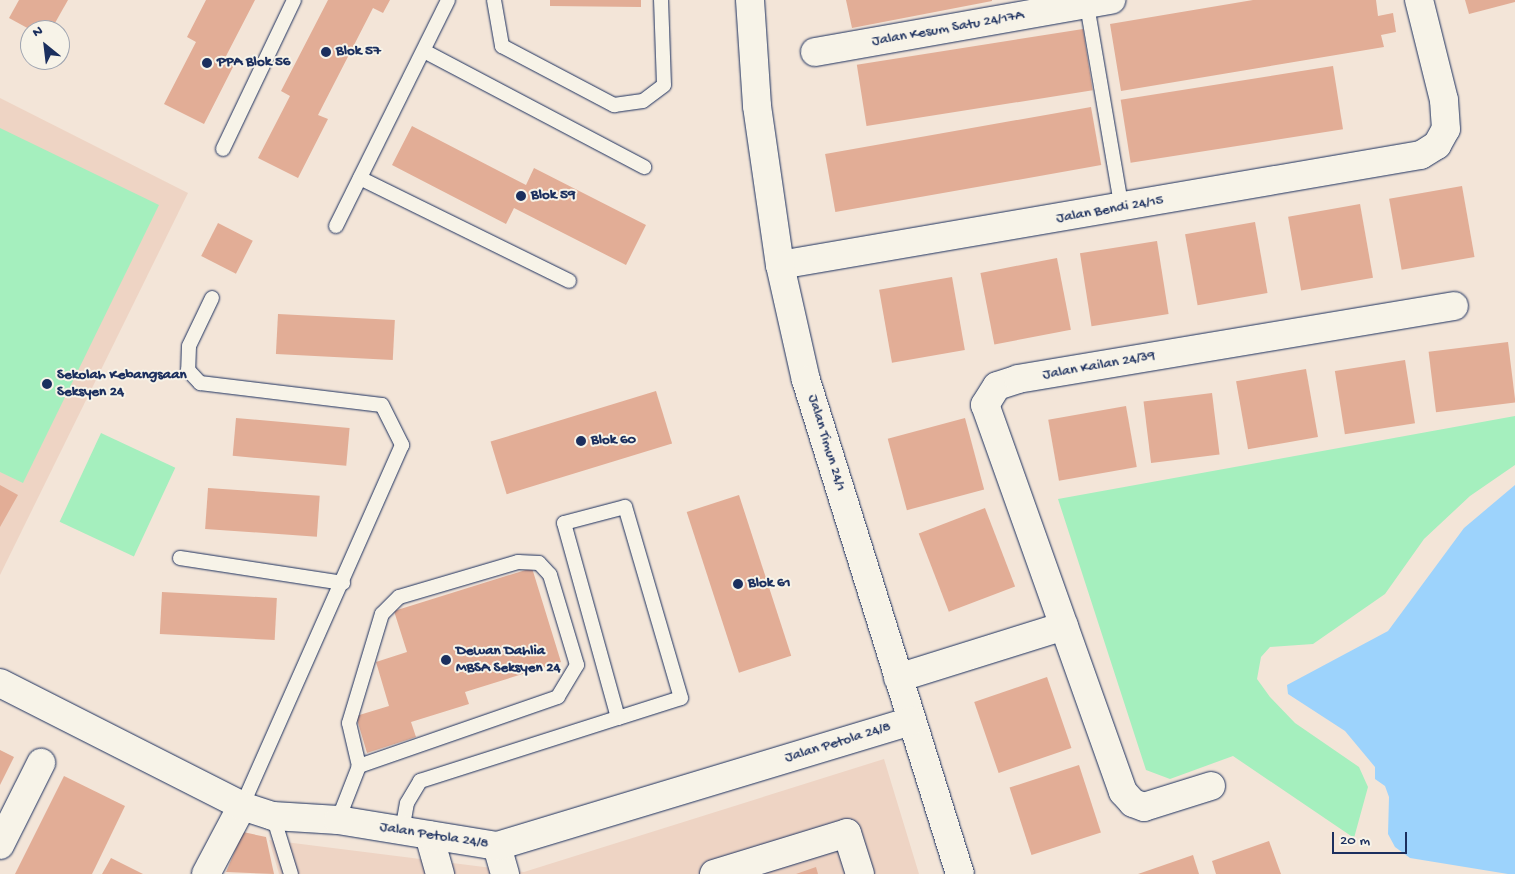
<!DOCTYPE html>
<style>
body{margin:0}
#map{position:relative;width:1515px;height:874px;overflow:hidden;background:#f3e5d8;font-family:"Gochi Hand",sans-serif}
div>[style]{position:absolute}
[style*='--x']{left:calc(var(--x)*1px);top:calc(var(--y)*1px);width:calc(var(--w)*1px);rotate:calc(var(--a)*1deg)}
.built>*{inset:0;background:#eed4c4}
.green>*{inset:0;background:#a5efbe;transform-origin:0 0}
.water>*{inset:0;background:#9dd3fc}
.building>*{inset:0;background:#e2ad96;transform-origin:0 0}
.roads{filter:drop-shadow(0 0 1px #1b2f5e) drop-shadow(0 0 1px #1b2f5e)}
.service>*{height:14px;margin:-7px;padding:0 7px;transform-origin:7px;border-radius:7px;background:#f7f3e8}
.minor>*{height:28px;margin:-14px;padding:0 14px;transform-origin:14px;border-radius:14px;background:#f7f3e8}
.tertiary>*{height:28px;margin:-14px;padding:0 14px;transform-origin:14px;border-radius:14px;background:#f7f3e8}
.dots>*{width:14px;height:14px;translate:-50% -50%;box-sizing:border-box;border:2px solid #f7f3e8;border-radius:50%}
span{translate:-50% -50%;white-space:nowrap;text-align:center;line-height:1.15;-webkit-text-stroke:4px #f7f3e8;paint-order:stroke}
.street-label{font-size:15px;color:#1b2f5e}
.poi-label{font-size:15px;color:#1b2f5e;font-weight:700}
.left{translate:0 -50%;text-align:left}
.north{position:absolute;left:20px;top:20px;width:50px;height:50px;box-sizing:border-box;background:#f7f3e8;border:1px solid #9fa5b1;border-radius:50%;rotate:331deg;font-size:14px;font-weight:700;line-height:20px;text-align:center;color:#1b2f5e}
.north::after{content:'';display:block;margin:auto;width:18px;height:22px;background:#1b2f5e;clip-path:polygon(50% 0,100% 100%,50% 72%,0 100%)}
.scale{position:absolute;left:1332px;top:832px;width:75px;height:22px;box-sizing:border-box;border:2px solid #1b2f5e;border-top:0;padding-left:6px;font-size:15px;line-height:18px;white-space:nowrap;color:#1b2f5e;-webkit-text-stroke:4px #f7f3e8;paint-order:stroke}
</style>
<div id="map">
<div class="built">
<i style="clip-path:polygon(0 98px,188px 193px,0 575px)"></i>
<i style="clip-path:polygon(884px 759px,919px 874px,279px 874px,269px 840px,524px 872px)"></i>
</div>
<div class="green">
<i style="clip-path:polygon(0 128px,159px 205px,23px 483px,0 472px)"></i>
<i style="clip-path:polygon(1515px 416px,1515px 465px,1470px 496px,1424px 539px,1385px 594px,1313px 644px,1270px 647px,1261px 657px,1257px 679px,1270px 697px,1295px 723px,1359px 767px,1368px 787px,1354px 838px,1233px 756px,1170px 779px,1146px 770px,1058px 499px)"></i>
<i style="left:101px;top:433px;width:82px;height:98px;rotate:25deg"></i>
</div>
<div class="water">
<i style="clip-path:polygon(1515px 485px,1515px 874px,1508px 874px,1410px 858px,1395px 847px,1388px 834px,1389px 797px,1385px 786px,1375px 779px,1375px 767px,1345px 731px,1288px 694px,1287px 685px,1388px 631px,1464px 528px)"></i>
</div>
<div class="building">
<i style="clip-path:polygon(19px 0,68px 0,51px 30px,31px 30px,9px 18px)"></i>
<i style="clip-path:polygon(206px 0,255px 0,224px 60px,234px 65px,204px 124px,164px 104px,196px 42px,187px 37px)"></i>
<i style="clip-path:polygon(328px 0,390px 0,383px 13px,373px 8px,318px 115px,328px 119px,298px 178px,258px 158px,290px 96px,281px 91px)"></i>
<i style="clip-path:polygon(550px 0,641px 0,641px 7px,550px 6px)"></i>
<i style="clip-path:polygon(846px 0,992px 0,992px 1px,852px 28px)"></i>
<i style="clip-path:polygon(1253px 0,1376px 0,1378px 16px,1393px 13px,1396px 32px,1381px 35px,1384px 47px,1121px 91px,1110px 24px)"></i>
<i style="clip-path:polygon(1465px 0,1515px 0,1515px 2px,1469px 14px)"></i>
<i style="left:1083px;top:29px;width:62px;height:229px;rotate:81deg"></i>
<i style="left:1333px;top:66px;width:64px;height:215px;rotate:81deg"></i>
<i style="left:1091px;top:107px;width:59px;height:270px;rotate:80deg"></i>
<i style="clip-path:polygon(412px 126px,526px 185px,534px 168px,646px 225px,626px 265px,514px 208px,506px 224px,392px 165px)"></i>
<i style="left:1462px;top:186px;width:72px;height:74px;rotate:80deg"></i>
<i style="left:1360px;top:204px;width:75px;height:73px;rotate:80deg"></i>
<i style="left:1255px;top:222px;width:72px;height:71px;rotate:80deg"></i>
<i style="left:218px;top:223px;width:39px;height:37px;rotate:27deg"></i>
<i style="left:1157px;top:241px;width:74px;height:78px;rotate:81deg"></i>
<i style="left:1057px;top:258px;width:73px;height:78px;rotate:79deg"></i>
<i style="left:952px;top:277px;width:74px;height:74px;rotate:80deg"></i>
<i style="left:278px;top:314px;width:117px;height:40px;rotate:3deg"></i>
<i style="left:1508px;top:342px;width:61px;height:80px;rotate:83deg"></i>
<i style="left:1405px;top:360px;width:64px;height:71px;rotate:81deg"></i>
<i style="left:1306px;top:369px;width:69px;height:71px;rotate:80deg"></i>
<i style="left:656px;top:391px;width:55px;height:173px;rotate:73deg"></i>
<i style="left:1212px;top:393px;width:62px;height:69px;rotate:83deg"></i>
<i style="left:1126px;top:406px;width:62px;height:79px;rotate:80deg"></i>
<i style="left:236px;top:418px;width:114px;height:38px;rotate:5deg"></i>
<i style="left:965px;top:418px;width:74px;height:80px;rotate:75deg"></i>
<i style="clip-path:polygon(0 485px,18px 495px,0 527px)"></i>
<i style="left:208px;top:488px;width:112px;height:41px;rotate:4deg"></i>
<i style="left:739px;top:495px;width:169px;height:55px;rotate:72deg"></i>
<i style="left:985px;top:508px;width:84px;height:71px;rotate:69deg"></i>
<i style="clip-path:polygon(532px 568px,561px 662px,465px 692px,469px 704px,411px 722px,416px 737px,367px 753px,356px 716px,389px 706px,376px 662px,407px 652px,394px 611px)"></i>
<i style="left:162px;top:592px;width:115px;height:42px;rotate:3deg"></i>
<i style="left:1047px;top:677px;width:75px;height:77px;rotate:71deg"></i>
<i style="clip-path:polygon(0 750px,14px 757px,0 785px)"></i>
<i style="left:1079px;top:765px;width:71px;height:73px;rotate:72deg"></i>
<i style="clip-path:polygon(64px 776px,125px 806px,95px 868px,92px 874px,15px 874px)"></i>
<i style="clip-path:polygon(243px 832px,266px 837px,274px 874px,226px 872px)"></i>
<i style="clip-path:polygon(1269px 841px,1281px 874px,1216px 874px,1212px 861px)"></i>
<i style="clip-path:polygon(1193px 855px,1199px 874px,1138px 874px)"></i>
<i style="clip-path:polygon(111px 858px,143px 874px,102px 874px)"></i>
<i style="clip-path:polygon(816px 867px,818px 874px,796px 874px)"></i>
</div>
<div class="roads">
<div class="service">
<i style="--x:494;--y:0;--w:47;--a:80.1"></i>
<i style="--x:502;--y:46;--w:127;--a:27.8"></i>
<i style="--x:614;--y:105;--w:29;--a:-8"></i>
<i style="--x:643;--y:101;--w:26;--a:-37"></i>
<i style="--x:664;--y:85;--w:85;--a:-92"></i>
<i style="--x:1087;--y:5;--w:207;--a:80.3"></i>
<i style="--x:424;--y:51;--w:249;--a:27.8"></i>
<i style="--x:223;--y:149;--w:165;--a:-64.5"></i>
<i style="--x:360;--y:178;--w:233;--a:26.2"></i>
<i style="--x:336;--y:226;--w:252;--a:-63.6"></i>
<i style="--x:212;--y:298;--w:53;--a:115.6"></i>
<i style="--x:189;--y:346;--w:24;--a:92"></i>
<i style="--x:188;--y:370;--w:18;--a:47"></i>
<i style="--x:200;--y:383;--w:183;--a:6.9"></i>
<i style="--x:382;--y:405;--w:45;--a:63.4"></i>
<i style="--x:402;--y:445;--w:395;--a:113.9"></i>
<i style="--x:180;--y:558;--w:165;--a:8.7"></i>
<i style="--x:273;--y:816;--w:61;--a:72.8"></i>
<i style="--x:338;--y:820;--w:58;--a:-68.7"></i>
<i style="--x:359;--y:766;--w:44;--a:-103.1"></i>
<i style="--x:349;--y:723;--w:114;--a:-73.2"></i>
<i style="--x:382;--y:614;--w:24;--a:-45"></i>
<i style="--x:399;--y:597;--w:124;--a:-16.4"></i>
<i style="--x:518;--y:562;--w:21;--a:3"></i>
<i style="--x:539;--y:563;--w:16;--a:47"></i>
<i style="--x:550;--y:575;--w:94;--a:73.3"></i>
<i style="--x:577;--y:665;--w:37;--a:121"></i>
<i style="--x:558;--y:697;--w:211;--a:160.9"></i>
<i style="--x:402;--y:831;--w:28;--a:-80"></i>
<i style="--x:407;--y:803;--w:26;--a:-59"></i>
<i style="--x:420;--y:781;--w:208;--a:-17.7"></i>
<i style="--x:618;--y:718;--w:66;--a:-17.6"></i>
<i style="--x:681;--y:698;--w:199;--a:-106.3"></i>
<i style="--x:625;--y:507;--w:63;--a:165.3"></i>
<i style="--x:564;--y:523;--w:202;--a:74.5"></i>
</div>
<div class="minor">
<i style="--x:815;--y:52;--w:301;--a:-10"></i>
<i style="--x:780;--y:265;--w:650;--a:-9.74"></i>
<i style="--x:1421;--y:155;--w:19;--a:-32"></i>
<i style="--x:1437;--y:145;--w:18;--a:-61"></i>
<i style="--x:1446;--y:129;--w:29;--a:-94"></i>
<i style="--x:1444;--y:100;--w:103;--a:-104"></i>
<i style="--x:898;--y:678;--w:174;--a:-17.4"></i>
<i style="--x:1211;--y:786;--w:70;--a:162.6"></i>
<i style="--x:1144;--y:807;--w:12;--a:-160"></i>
<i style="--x:1133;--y:803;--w:15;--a:-132"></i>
<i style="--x:1123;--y:792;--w:411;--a:-109.6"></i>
<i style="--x:985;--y:405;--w:22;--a:-58"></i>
<i style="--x:997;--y:386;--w:22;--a:-18"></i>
<i style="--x:1018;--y:379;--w:442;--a:-9.5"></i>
<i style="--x:429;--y:835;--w:41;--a:74.2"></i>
<i style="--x:0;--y:845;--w:92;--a:-63.4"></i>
<i style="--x:497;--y:846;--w:29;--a:74"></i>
<i style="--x:206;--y:874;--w:77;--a:-62.1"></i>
<i style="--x:714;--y:874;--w:139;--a:-17.1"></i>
<i style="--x:847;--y:833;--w:43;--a:72.4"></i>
</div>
<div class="tertiary">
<i style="--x:750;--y:0;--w:106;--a:86.2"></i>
<i style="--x:757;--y:106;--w:161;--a:81.8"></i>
<i style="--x:780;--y:265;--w:118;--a:77.3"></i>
<i style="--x:806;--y:380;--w:517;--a:72.69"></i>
<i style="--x:0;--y:683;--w:271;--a:26.9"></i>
<i style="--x:242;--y:806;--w:33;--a:18"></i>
<i style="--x:273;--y:816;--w:65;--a:3.5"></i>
<i style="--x:338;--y:820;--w:161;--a:9.3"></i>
<i style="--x:497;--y:846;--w:433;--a:-16.8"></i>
</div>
</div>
<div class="dots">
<i style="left:326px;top:52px;background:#1b2f5e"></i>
<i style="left:207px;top:63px;background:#1b2f5e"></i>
<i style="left:521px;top:196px;background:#1b2f5e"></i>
<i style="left:47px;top:384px;background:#1b2f5e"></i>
<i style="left:581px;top:441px;background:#1b2f5e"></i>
<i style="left:738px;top:584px;background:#1b2f5e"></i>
<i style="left:446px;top:660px;background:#1b2f5e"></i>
</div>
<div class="street-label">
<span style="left:948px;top:29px;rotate:-10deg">Jalan Kesum Satu 24/17A</span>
<span style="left:1110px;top:210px;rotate:-10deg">Jalan Bendi 24/15</span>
<span style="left:1099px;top:366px;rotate:-10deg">Jalan Kailan 24/39</span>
<span style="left:826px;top:443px;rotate:73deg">Jalan Timun 24/1</span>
<span style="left:838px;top:743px;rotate:-17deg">Jalan Petola 24/8</span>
<span style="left:434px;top:836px;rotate:9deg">Jalan Petola 24/8</span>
</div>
<div class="poi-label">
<span class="left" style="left:336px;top:52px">Blok 57</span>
<span class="left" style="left:217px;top:63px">PPA Blok 56</span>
<span class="left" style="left:531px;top:196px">Blok 59</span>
<span class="left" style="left:57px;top:384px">Sekolah Kebangsaan<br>Seksyen 24</span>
<span class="left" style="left:591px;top:441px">Blok 60</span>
<span class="left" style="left:748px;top:584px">Blok 61</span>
<span class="left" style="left:456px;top:660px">Dewan Dahlia<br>MBSA Seksyen 24</span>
</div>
<div class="north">N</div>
<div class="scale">20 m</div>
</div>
